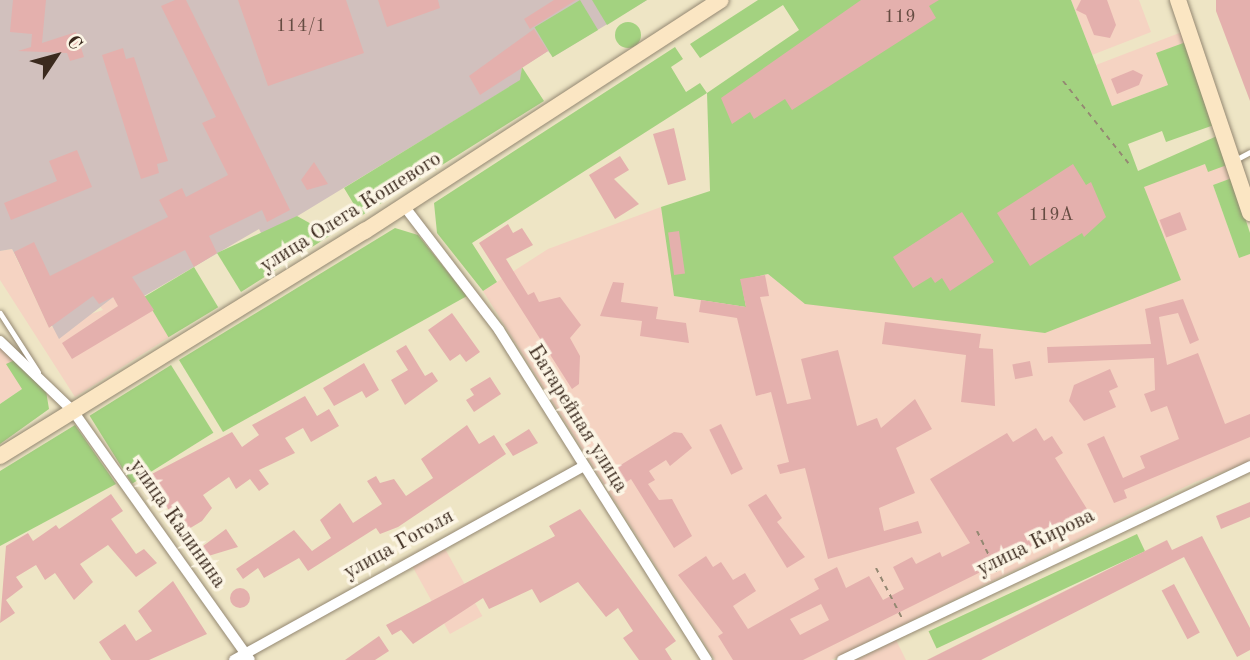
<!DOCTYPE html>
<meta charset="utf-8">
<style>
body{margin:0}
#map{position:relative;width:1250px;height:660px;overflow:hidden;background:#eee5c5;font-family:"Old Standard TT",serif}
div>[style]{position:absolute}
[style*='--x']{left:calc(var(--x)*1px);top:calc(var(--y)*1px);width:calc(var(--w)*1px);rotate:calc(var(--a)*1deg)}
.built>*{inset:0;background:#f5d3c2;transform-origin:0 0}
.industrial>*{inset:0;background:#d1c0bd}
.green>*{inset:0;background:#a3d280;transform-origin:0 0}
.round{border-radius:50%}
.building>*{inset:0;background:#e4b0ad;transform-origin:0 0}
.path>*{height:2px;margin-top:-1px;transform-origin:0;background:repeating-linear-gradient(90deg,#948872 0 5px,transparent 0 10px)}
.roads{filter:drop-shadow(0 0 2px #948872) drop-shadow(0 0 2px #948872)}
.lane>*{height:5px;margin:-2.5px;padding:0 2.5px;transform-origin:2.5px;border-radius:2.5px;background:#fff}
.street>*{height:10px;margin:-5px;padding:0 5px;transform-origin:5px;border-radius:5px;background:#fff}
.secondary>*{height:16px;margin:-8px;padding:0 8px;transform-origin:8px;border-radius:8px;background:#fbe6c3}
span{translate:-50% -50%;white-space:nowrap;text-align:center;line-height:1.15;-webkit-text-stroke:7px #fcf5e5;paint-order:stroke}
.number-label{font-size:18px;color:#654c42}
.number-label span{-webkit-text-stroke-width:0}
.street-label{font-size:21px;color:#3b2a1e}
.north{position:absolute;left:21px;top:21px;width:70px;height:70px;-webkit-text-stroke:5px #fcf5e5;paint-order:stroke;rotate:54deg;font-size:19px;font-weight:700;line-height:28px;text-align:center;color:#3b2a1e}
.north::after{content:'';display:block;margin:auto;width:24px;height:32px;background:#3b2a1e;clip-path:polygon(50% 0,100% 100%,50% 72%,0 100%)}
</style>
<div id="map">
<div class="built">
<i style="clip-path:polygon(1071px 0,1139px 0,1151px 32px,1092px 55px)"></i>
<i style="clip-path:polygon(1182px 32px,1186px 42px,1168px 85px,1112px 106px,1096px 65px)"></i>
<i style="clip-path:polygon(1205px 164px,1227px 165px,1232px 178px,1213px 185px,1239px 258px,1250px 254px,1250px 462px,1195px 482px,831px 660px,715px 660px,483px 291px,548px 249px,661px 207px,675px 296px,745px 307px,740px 279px,768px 274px,806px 304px)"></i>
<i style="clip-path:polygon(12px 249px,49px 328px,103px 310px,98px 304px,134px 280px,171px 336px,75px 397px,0 280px,0 251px)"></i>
<i style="clip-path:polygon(0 345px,14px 354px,22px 389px,0 404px)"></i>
<i style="left:444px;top:547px;width:79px;height:37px;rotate:61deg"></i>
<i style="clip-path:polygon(896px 640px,906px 660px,856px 660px)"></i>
</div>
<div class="industrial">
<i style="clip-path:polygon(0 0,647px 0,553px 57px,548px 51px,532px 61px,522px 67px,521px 80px,263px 237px,259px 229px,144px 296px,134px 281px,59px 339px,12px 249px,0 251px)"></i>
</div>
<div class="green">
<i style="left:580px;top:0;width:35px;height:53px;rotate:59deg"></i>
<i style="clip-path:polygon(592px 0,647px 0,607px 25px)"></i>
<i style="clip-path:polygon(758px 0,1071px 0,1112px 106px,1168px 85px,1156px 53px,1186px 42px,1214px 125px,1166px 142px,1162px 131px,1128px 144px,1138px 171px,1217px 136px,1227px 165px,1208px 172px,1205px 164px,1144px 187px,1181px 280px,1045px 333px,805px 304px,768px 274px,741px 280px,746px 307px,674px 296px,661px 207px,710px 191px,707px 93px,472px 243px,497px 282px,483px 291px,437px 233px,434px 203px,675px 47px,683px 59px,671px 67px,686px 92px,700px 83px,707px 93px,799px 30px,783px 5px,700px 58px,690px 44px)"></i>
<i class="round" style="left:615px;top:22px;width:26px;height:26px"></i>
<i style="clip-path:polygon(522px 67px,544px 101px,361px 216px,344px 188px,520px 80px)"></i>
<i style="clip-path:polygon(1232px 178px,1250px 233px,1250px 254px,1239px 258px,1213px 185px)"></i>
<i style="clip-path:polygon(297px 216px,331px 235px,241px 292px,217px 253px)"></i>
<i style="clip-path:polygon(395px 228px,418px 235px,467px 296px,223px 432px,179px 360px)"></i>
<i style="left:194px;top:267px;width:47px;height:58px;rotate:59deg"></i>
<i style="clip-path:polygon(17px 359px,46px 391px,49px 409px,0 444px,0 404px,22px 389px,6px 364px)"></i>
<i style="left:171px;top:365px;width:80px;height:96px;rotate:58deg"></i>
<i style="clip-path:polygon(75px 425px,116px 484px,0 546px,0 471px)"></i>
<i style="left:1137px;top:534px;width:19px;height:230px;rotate:65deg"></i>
</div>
<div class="building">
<i style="clip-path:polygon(13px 0,46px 0,42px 43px,76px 32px,84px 57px,70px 61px,67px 53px,18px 51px,31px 47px,32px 34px,10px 32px)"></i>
<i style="clip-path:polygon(175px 0,186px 0,290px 210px,267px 222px,262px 210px,209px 236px,217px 253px,194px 267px,185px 250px,132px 277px,154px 310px,72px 359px,62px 343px,118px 306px,113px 297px,99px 304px,93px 296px,49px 328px,14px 252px,34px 242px,50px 276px,168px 217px,159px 200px,182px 188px,186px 197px,228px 175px,202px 123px,216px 117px,161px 6px)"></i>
<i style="clip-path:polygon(238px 0,346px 0,364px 53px,268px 86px)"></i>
<i style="clip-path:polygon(378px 0,438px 0,440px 8px,387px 27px)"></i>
<i style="clip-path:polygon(554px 0,576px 0,530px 29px,524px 19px)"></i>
<i style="clip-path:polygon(861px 0,939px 0,929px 6px,936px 18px,792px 110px,785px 99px,754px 119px,750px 112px,732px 124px,721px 98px)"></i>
<i style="clip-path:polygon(1081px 0,1107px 0,1116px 25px,1110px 38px,1094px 35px,1086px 15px,1076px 10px)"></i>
<i style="clip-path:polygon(1216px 0,1250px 0,1250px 101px,1216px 11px)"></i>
<i style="clip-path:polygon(534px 29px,548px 51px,480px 95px,469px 76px)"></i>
<i style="clip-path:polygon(123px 48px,126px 59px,134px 57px,168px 161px,157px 164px,159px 173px,141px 179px,102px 55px)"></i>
<i style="clip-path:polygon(1133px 70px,1143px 75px,1139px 85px,1117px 94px,1111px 79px)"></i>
<i style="clip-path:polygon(674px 128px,686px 180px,668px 185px,653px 134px)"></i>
<i style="clip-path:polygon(77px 150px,92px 187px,11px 220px,4px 203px,57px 181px,49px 161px)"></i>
<i style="clip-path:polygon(620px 156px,629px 170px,614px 179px,639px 204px,615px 219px,589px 175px)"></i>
<i style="clip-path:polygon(314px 162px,328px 184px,307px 190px,301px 180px)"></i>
<i style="clip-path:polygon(1073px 164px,1086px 185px,1091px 182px,1106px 217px,1084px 237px,1082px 233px,1030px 266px,997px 213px)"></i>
<i style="clip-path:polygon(962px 212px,994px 262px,950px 291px,942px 278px,935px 283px,931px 277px,913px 288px,893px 257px)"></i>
<i style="left:1180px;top:212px;width:19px;height:22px;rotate:69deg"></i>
<i style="clip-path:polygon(508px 224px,513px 233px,522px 228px,533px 245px,506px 259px,528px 295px,534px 292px,539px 302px,560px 297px,581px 325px,570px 338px,580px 356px,579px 384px,572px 389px,479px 243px)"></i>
<i style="left:679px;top:231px;width:43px;height:11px;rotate:82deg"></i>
<i style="clip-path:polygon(765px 275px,769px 296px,760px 297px,787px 404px,811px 399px,801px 359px,838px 350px,857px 426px,877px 418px,881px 428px,915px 399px,932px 429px,896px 448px,915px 493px,879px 508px,884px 531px,918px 521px,922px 533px,828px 559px,805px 468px,780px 474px,777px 465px,789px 462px,771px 392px,756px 396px,737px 318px,699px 312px,701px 300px,746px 307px,740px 279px)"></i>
<i style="clip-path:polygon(613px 282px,624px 283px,621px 302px,658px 307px,656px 319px,686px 323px,689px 343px,640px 336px,642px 321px,600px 316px)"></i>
<i style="clip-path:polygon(1183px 299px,1199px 340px,1190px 344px,1178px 313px,1159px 317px,1167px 365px,1198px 353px,1225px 424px,1250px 414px,1250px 437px,1124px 490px,1127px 498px,1114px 503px,1087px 444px,1104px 436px,1123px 478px,1145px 468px,1140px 456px,1179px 439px,1167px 406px,1151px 412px,1144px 394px,1155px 390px,1154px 358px,1048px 363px,1047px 347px,1151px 344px,1145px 309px)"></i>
<i style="clip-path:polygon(452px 313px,480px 352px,466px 362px,460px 354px,450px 361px,428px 330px)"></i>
<i style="clip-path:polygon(885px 322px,981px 334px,979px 348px,993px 349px,995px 406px,961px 402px,966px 355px,882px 344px)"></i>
<i style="clip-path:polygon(406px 345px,425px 376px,432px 372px,438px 381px,405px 405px,391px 380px,408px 370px,396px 351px)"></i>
<i style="left:1030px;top:361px;width:15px;height:18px;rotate:79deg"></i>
<i style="clip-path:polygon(364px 363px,379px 390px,366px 398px,362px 391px,334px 406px,323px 388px)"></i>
<i style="clip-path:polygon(1110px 369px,1118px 387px,1109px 391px,1116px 407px,1084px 421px,1069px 401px,1074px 385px)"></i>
<i style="clip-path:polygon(490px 377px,501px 394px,474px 412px,466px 400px,474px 395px,470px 389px)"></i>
<i style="clip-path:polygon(305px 396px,317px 416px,329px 409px,339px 426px,311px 442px,303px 428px,285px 438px,295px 453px,259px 470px,269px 484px,259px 491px,250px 479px,236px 489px,229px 477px,203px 495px,212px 508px,202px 521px,187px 530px,175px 519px,146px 477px,232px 432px,242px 447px,259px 435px,252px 425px)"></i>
<i style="left:721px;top:424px;width:50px;height:13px;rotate:64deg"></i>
<i style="clip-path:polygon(467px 425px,479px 444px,494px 435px,506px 454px,398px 527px,380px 534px,376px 528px,308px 571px,299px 558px,264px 578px,258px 568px,243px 579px,236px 569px,294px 530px,312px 551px,331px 538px,320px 520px,340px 503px,353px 523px,382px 504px,367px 481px,376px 476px,380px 483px,394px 479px,406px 496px,433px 478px,421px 459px)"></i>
<i style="clip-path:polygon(evenodd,1036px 428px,1044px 441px,1052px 436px,1063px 453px,1055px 458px,1092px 517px,803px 660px,733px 660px,718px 636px,723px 633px,678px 575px,706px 556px,713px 567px,721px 562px,733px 580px,745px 573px,756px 591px,733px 606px,748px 629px,819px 589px,814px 579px,837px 567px,846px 588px,869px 576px,883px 600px,904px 589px,893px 567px,912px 557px,916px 564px,940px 552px,942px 557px,970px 543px,930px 479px,1007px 433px,1013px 442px,1036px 428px,821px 604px,829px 620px,800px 635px,790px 619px,821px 604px)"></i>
<i style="clip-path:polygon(529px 429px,538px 443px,513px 456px,505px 444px)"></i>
<i style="clip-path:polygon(674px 432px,682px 433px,692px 448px,670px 466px,666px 460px,649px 471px,655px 480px,648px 484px,659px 500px,672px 499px,692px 536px,674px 548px,631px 479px,621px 486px,611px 471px)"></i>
<i style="clip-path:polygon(111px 494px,123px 511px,111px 519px,136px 554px,144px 549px,157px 563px,136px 577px,108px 545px,80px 564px,93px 582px,74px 600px,55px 573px,45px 580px,36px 565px,16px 577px,23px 587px,6px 600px,15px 613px,0 623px,6px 546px,28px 533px,33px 541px,56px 525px,59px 529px)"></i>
<i style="clip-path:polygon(766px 494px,782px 518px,777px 522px,805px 557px,787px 568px,748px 505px)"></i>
<i style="clip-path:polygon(1250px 502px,1250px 517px,1221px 529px,1216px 516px)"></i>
<i style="clip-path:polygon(580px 509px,676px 641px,665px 649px,672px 660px,639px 660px,623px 638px,633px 631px,618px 608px,606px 617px,578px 582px,540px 603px,532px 589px,489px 609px,483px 598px,413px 644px,401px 630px,392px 635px,386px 625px,555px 536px,549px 526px)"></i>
<i style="clip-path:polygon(226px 529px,238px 547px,205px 557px,199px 549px)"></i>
<i style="clip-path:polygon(1202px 536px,1250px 628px,1250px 650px,1237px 657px,1184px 557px,981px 660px,927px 660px,1167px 540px,1172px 550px)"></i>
<i style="clip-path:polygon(173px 581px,207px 634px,149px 660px,111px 660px,99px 642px,125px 624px,136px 641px,152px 631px,138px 611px)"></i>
<i style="left:1174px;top:584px;width:55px;height:14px;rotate:62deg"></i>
<i class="round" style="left:230px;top:588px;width:20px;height:20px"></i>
<i style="clip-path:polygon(379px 636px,389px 651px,375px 660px,345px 660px)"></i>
</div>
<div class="path">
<i style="--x:1063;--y:81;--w:106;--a:51.5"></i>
<i style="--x:977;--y:531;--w:48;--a:64"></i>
<i style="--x:876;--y:568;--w:59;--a:62.6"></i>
</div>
<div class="roads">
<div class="lane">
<i style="--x:1235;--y:160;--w:17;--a:-28"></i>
<i style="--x:0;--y:313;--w:70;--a:57.2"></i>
</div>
<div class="street">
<i style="--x:404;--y:206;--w:156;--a:52.5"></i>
<i style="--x:499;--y:330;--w:390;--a:57.8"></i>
<i style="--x:0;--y:341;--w:101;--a:43.8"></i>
<i style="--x:73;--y:411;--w:305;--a:54.6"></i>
<i style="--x:234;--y:660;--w:400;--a:-29"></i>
<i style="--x:842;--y:660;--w:452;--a:-25.4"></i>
</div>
<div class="secondary">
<i style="--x:1178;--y:0;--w:225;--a:71.3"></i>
<i style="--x:0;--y:456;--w:429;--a:-31.7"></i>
<i style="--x:365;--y:231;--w:424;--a:-33"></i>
</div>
</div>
<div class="number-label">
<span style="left:900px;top:17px">119</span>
<span style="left:301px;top:26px">114/1</span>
<span style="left:1051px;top:215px">119А</span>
</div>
<div class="street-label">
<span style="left:351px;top:213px;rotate:-32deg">улица Олега Кошевого</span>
<span style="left:577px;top:419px;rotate:58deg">Батарейная улица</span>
<span style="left:177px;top:524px;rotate:55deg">улица Калинина</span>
<span style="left:1036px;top:543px;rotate:-26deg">улица Кирова</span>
<span style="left:399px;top:545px;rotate:-29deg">улица Гоголя</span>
</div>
<div class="north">С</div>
</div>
